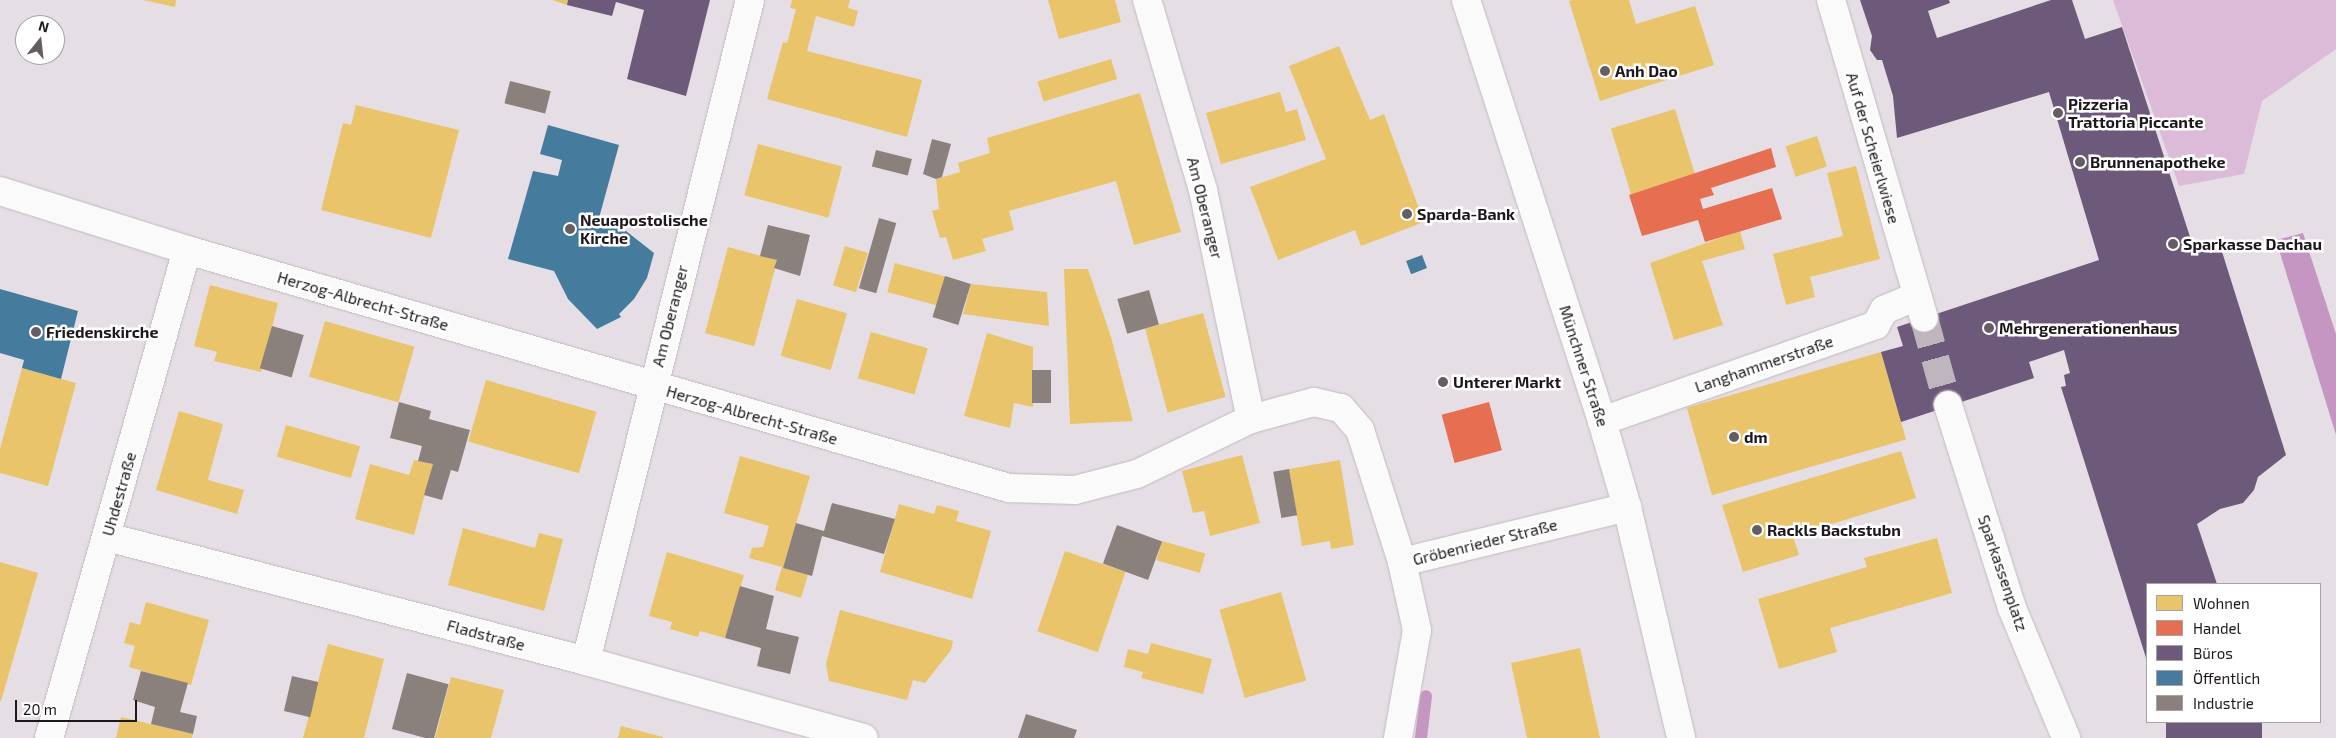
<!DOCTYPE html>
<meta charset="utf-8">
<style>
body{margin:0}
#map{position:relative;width:2336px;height:738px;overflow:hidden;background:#e6dee5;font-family:"Exo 2",sans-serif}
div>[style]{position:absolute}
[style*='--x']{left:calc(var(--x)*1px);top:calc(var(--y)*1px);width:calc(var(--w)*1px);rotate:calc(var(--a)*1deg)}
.green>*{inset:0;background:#dbbbd7}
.water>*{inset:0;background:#c696c2}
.homes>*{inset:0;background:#e9c46a;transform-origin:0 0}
.shops>*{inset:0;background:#e76f51;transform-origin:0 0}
.offices>*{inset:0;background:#6d597a;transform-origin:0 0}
.public>*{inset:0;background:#457b9d;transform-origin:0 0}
.industry>*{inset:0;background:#8a817c;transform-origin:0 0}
.stream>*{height:12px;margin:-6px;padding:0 6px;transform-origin:6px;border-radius:6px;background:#c696c2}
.street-tunnel>*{height:28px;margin-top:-14px;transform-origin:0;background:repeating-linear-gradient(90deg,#beb6bd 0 28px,transparent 0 42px)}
.roads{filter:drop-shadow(0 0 1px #c1bac0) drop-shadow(0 0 1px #c1bac0)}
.street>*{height:28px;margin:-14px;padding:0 14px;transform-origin:14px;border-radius:14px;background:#fbfafb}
.secondary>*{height:28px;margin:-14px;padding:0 14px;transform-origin:14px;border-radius:14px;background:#fbfafb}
.dots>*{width:14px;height:14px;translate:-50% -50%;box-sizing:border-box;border:2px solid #fff;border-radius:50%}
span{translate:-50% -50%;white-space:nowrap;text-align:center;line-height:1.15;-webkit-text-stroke:5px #fff;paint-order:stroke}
.poi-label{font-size:16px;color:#1e181d;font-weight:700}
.left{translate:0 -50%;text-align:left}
.street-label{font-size:16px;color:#1e181d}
.legend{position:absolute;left:2146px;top:583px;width:175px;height:140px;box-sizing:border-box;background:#fff;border:1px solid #a5a3a5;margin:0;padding:6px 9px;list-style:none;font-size:15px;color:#1e181d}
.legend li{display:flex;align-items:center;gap:10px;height:25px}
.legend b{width:25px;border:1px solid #a5a3a5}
.north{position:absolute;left:15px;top:15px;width:50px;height:50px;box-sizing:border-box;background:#fff;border:1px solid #a5a3a5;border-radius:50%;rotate:16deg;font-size:14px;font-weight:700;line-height:20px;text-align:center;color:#1e181d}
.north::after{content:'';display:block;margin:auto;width:18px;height:22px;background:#645d63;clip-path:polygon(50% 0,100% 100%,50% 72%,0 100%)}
.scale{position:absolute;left:15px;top:700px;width:122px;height:22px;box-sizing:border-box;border:2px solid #1e181d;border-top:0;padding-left:6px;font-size:15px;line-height:18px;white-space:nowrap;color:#1e181d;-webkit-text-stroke:4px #fff;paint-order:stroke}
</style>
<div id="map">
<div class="green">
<i style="clip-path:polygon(2113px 0,2336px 0,2336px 49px,2262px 101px,2244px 174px,2179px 186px)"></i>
</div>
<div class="water">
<i style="clip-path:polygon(2303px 233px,2336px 334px,2336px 435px,2276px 240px)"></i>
</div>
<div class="homes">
<i style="clip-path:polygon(143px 0,176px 0,175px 7px)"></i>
<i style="clip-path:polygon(552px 0,568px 0,567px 5px)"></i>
<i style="clip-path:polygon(792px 0,850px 0,848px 8px,858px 11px,854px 27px,816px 16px,807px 51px,922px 80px,907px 137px,767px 99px,783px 42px,787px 43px,796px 9px,790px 8px)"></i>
<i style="clip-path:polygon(1048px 0,1115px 0,1121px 22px,1059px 39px)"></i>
<i style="clip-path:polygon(1572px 0,1629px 0,1636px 24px,1695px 6px,1714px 65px,1600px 101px,1569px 1px)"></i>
<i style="clip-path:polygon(1339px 46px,1370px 120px,1384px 114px,1424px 222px,1361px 246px,1355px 230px,1278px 260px,1250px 187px,1326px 159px,1289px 66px)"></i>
<i style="left:1111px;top:59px;width:21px;height:77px;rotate:73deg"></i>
<i style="clip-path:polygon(1280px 92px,1286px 112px,1297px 109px,1306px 140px,1221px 164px,1206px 113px)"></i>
<i style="clip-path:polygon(1140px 93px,1181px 232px,1134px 245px,1116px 181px,1009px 211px,1014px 230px,982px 239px,986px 251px,953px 260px,946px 237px,940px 238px,932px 211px,939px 209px,936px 179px,960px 172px,958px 163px,990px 153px,987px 138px)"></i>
<i style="clip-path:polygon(356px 105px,459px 130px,431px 238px,321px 210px,343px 123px,351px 125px)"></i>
<i style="left:1675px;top:109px;width:69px;height:67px;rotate:73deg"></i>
<i style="left:1817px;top:136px;width:32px;height:33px;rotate:72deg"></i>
<i style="left:758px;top:144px;width:87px;height:53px;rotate:15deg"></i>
<i style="clip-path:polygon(1856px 166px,1880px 259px,1810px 277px,1815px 297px,1786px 305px,1773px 254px,1843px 236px,1827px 173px)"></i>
<i style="clip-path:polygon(1740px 231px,1745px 249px,1702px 261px,1723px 325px,1674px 340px,1650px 263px)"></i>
<i style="left:845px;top:246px;width:24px;height:41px;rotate:17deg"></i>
<i style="left:728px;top:247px;width:51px;height:89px;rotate:15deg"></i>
<i style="left:895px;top:263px;width:52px;height:30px;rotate:15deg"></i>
<i style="clip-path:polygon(1064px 269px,1088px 269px,1111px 337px,1133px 421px,1070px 424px)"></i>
<i style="clip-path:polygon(971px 284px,1047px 292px,1049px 326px,963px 314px)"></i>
<i style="clip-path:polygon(210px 285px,278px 303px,261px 372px,214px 361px,217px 352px,194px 346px)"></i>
<i style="left:797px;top:299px;width:52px;height:59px;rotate:16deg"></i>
<i style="left:1203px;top:313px;width:87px;height:60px;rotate:75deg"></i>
<i style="left:325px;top:321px;width:93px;height:58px;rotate:16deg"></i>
<i style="left:871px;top:332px;width:59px;height:48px;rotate:16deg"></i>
<i style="clip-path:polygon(987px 333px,1033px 347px,1033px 407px,1014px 403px,1010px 428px,964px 416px)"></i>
<i style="left:1881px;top:352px;width:91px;height:202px;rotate:74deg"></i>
<i style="clip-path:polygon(22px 368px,76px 383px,48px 486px,0 473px,0 449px)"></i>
<i style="left:486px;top:380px;width:115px;height:64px;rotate:16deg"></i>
<i style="clip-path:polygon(179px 411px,223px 424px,208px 480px,244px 490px,237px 514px,156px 490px)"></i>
<i style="left:286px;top:425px;width:77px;height:33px;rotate:16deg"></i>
<i style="clip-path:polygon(1901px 451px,1916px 498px,1793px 536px,1799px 555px,1743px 572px,1722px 505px)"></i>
<i style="clip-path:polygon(1242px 455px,1260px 523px,1210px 536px,1204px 511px,1193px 513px,1182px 471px)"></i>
<i style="clip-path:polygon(740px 456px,810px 476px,783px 568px,808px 575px,801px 598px,775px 590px,782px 567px,749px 558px,752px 548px,763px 547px,769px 526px,724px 513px)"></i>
<i style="clip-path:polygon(414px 460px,433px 464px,414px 535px,355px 519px,370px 464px,409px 475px)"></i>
<i style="clip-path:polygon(1340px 460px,1354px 545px,1331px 549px,1330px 541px,1302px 546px,1289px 469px)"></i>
<i style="clip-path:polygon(899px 504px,934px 514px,937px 505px,959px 511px,956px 521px,991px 531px,972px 599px,880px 572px)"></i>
<i style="clip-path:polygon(463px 528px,535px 548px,539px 533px,563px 539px,544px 611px,448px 585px)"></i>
<i style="clip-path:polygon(1937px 538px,1952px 593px,1830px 628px,1837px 652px,1779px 669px,1758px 599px,1867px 567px,1864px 558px)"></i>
<i style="left:1162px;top:541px;width:45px;height:20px;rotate:16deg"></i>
<i style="left:1065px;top:551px;width:64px;height:85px;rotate:19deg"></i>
<i style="clip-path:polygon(667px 552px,744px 575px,725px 638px,700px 631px,698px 637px,670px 629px,672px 622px,649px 616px)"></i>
<i style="clip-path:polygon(0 562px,38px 573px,1px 701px,0 701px)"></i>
<i style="left:1281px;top:592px;width:92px;height:64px;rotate:74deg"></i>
<i style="clip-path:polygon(146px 602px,209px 620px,191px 685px,129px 667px,135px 646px,124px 643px,130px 622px,140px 625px)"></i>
<i style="clip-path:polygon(840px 610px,953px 641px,951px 650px,925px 683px,913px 680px,907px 700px,829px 681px,826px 664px)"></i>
<i style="clip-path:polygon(1151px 643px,1212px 659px,1203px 694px,1141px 678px,1143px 672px,1124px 667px,1128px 649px,1148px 654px)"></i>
<i style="clip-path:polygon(328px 644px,384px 659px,364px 738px,303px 738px)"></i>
<i style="clip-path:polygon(1580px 648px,1600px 738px,1527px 738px,1511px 663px)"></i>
<i style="clip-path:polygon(451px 677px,504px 690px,491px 738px,435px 738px)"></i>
<i style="clip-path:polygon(121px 717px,193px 734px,192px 738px,116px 738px)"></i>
<i style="clip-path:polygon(621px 726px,663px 737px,663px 738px,618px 738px)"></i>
</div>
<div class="shops">
<i style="clip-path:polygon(1771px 148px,1776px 167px,1711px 188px,1714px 195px,1700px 199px,1703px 209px,1772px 188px,1782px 219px,1705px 242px,1698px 220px,1642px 236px,1629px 195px)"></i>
<i style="left:1489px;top:402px;width:50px;height:49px;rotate:75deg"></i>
</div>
<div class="offices">
<i style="clip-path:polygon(568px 0,710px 0,686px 96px,627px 79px,644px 10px,616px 2px,612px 16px,567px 5px)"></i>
<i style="clip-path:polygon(1860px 0,1949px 0,1950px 3px,1928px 11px,1937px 38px,2051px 0,2072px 0,2085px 39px,2122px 27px,2193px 246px,2218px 239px,2286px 455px,2258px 477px,2254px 490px,2243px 503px,2220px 509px,2197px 524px,2217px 584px,2147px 584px,2147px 661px,2061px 387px,2066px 386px,2064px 375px,2070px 373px,2064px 350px,2029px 362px,2034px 378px,1901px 422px,1881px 352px,1903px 346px,1897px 327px,2099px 260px,2049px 92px,1897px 138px,1893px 96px,1882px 60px,1877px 60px,1870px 50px,1872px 36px)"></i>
<i style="left:2166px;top:722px;width:96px;height:17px"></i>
</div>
<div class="public">
<i style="clip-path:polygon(548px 125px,619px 145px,599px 218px,626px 231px,654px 253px,647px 278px,634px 299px,619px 314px,621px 317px,597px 329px,568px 299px,554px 271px,508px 259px,533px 171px,558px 176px,562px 160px,540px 154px)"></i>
<i style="left:1422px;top:255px;width:14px;height:17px;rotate:69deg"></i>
<i style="clip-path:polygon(0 289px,78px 311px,61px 379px,22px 368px,24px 360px,0 353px)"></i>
</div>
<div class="industry">
<i style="left:510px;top:81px;width:42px;height:23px;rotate:14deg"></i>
<i style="clip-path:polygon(932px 139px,951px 144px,942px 177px,936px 179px,923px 174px)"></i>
<i style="left:876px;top:150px;width:37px;height:17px;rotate:14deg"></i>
<i style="left:879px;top:218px;width:18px;height:73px;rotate:16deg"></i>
<i style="clip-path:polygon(768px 225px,810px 235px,800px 276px,774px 268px,777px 260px,760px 256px)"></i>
<i style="left:945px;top:276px;width:27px;height:43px;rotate:17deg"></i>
<i style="left:1149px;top:290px;width:36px;height:33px;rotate:74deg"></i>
<i style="left:272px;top:326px;width:33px;height:44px;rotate:16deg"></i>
<i style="left:1032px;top:370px;width:19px;height:33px"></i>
<i style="clip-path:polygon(399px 402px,431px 411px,429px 419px,470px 430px,458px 472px,451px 470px,442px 500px,424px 495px,433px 464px,418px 461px,422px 446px,390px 438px)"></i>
<i style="left:1289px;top:469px;width:47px;height:16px;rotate:80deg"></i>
<i style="clip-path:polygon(832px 503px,895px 519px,884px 554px,822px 536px,812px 576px,783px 568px,796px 523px,824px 531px)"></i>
<i style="left:1117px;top:525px;width:48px;height:41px;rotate:20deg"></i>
<i style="clip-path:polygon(740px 586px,774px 596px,766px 629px,799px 637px,790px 674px,757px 666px,761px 648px,725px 638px)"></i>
<i style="clip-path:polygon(141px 671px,188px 683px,180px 712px,197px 716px,193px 734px,151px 724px,155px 707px,133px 700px)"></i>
<i style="left:407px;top:673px;width:43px;height:58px;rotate:15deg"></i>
<i style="left:292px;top:676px;width:27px;height:36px;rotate:13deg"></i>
<i style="clip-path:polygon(1026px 714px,1077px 730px,1074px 738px,1018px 738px)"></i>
</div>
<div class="stream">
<i style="--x:1421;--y:738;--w:42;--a:-83.2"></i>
</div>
<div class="street-tunnel">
<i style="--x:1924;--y:318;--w:90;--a:74.6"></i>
</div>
<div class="roads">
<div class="street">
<i style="--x:1147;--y:0;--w:198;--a:73.6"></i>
<i style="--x:1203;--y:190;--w:234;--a:78.2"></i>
<i style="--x:1831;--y:0;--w:331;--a:73.7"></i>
<i style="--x:0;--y:191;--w:196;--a:17.5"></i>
<i style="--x:187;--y:250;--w:856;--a:16.15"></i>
<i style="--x:1009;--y:488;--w:66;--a:1.7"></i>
<i style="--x:1075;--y:490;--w:64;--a:-14.5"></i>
<i style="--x:1137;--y:474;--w:127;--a:-25.8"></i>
<i style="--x:1251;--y:419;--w:65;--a:-15.1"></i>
<i style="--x:1314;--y:402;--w:28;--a:13"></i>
<i style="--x:1341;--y:408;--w:29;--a:49"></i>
<i style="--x:1360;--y:430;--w:139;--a:72.3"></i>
<i style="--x:1402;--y:562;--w:70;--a:77.6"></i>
<i style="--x:1417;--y:630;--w:110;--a:100"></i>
<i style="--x:1948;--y:405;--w:213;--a:72.5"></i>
<i style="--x:2012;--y:608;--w:141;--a:67.4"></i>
<i style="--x:1602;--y:421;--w:290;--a:-19.3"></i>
<i style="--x:1876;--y:325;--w:17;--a:-62"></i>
<i style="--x:1884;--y:310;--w:36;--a:-23"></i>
<i style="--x:107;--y:537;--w:495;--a:14.5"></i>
<i style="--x:586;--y:661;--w:288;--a:15.5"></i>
<i style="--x:1402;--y:562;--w:232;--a:-13.7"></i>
<i style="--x:586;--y:661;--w:681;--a:-76.07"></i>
<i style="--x:49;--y:738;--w:507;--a:-74.21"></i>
</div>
<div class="secondary">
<i style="--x:1466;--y:0;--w:442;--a:72.1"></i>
<i style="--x:1602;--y:421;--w:90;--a:73.8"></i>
<i style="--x:1627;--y:507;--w:237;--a:76.8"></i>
</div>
</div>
<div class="dots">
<i style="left:1605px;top:71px;background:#645d63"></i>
<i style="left:2058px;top:113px;background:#645d63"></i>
<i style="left:2080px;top:162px;background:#645d63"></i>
<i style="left:1407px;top:214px;background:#645d63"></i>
<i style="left:570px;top:229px;background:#645d63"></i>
<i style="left:2173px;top:244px;background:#645d63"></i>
<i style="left:1989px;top:328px;background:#645d63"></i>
<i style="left:36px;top:332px;background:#645d63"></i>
<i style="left:1443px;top:382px;background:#645d63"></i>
<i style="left:1734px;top:437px;background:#645d63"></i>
<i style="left:1757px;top:530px;background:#645d63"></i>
</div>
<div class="poi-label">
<span class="left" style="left:1615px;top:71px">Anh Dao</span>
<span class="left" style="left:2068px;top:113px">Pizzeria<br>Trattoria Piccante</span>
<span class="left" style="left:2090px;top:162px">Brunnenapotheke</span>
<span class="left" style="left:1417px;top:214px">Sparda-Bank</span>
<span class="left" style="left:580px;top:229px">Neuapostolische<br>Kirche</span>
<span class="left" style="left:2183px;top:244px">Sparkasse Dachau</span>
<span class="left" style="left:1999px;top:328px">Mehrgenerationenhaus</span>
<span class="left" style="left:46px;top:332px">Friedenskirche</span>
<span class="left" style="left:1453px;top:382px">Unterer Markt</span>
<span class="left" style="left:1744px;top:437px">dm</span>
<span class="left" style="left:1767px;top:530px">Rackls Backstubn</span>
</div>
<div class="street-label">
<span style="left:1873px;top:148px;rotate:74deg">Auf der Scheierlwiese</span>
<span style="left:1205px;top:208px;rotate:76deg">Am Oberanger</span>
<span style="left:363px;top:301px;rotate:16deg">Herzog-Albrecht-Straße</span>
<span style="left:670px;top:316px;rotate:-76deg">Am Oberanger</span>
<span style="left:1764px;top:364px;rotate:-19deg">Langhammerstraße</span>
<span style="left:1584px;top:366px;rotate:72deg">Münchner Straße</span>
<span style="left:752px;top:415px;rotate:16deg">Herzog-Albrecht-Straße</span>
<span style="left:119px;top:494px;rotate:-74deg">Uhdestraße</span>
<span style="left:1485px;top:542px;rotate:-14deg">Gröbenrieder Straße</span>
<span style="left:2003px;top:573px;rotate:71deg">Sparkassenplatz</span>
<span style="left:486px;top:635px;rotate:15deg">Fladstraße</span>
</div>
<ul class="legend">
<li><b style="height:14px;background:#e9c46a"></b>Wohnen</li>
<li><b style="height:14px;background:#e76f51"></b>Handel</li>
<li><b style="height:14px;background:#6d597a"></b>Büros</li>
<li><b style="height:14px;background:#457b9d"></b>Öffentlich</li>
<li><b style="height:14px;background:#8a817c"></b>Industrie</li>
</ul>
<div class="north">N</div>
<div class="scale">20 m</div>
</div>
